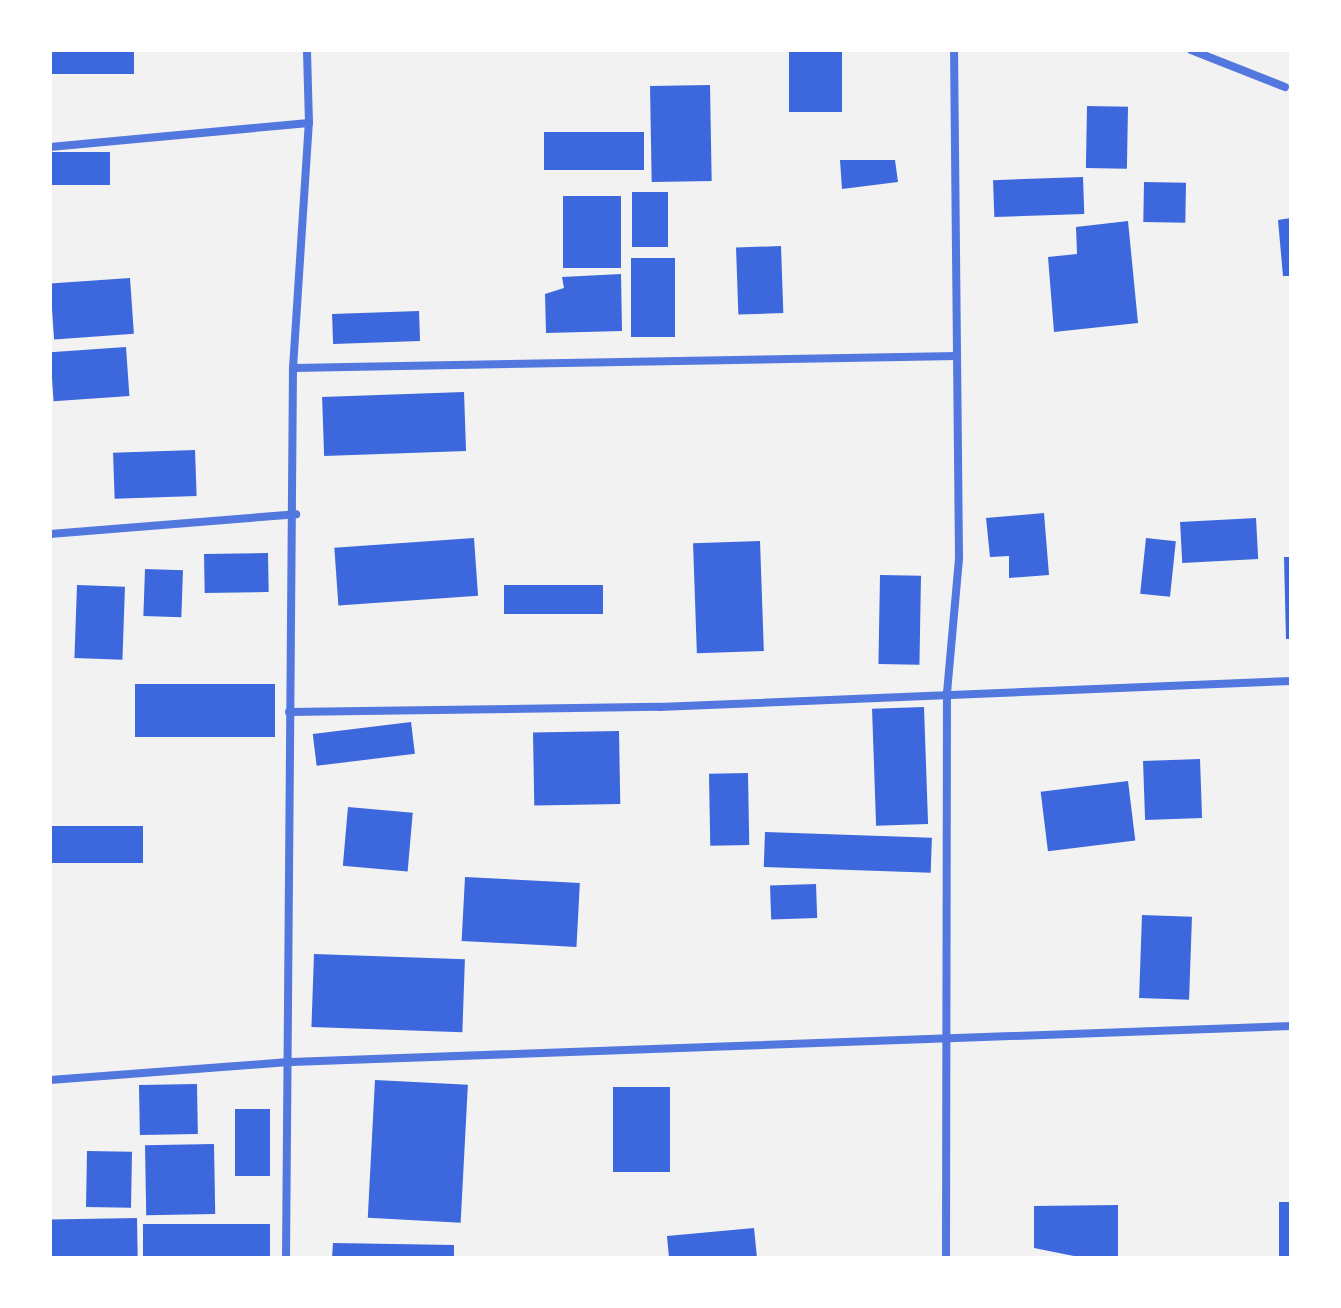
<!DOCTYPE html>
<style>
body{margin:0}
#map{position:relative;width:1341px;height:1308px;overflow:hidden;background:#f2f2f2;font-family:Manrope,sans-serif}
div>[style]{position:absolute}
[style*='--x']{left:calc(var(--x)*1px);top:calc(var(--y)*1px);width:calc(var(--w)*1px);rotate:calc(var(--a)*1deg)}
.building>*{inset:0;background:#3d67dc;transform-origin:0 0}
.minor>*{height:8px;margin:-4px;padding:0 4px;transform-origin:4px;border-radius:4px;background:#5277de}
span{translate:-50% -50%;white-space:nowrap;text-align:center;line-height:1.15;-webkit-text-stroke:8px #fff;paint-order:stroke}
.frame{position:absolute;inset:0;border:52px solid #fff;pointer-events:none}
</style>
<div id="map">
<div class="building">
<i style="left:50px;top:50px;width:84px;height:24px"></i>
<i style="left:789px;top:50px;width:53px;height:62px"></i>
<i style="left:710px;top:85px;width:96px;height:60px;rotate:89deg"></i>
<i style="left:1087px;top:106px;width:41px;height:62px;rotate:1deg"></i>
<i style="left:644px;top:132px;width:38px;height:100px;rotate:90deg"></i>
<i style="left:110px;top:152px;width:33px;height:60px;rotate:90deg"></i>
<i style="clip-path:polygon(840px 160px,895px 160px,898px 182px,842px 189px)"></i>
<i style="left:1083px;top:177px;width:37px;height:90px;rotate:88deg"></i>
<i style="left:1144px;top:182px;width:42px;height:40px;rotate:1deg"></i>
<i style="left:632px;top:192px;width:36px;height:55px"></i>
<i style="left:563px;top:196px;width:58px;height:72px"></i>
<i style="clip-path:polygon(1291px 218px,1291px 276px,1283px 276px,1278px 220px)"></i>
<i style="clip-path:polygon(1128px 221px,1138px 323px,1054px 332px,1048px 257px,1077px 254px,1076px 227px)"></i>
<i style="left:781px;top:246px;width:67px;height:45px;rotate:88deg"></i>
<i style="left:631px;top:258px;width:44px;height:79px"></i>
<i style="clip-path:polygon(621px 274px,622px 331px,546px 333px,545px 294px,564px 288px,562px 277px)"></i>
<i style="left:130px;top:278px;width:56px;height:80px;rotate:86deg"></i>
<i style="left:419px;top:311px;width:30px;height:87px;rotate:88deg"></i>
<i style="left:126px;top:347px;width:49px;height:76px;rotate:86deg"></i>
<i style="left:464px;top:392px;width:59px;height:142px;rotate:88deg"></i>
<i style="left:195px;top:450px;width:46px;height:82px;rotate:88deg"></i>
<i style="clip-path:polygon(1044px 513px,1049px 575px,1009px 578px,1009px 556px,990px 557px,986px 518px)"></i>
<i style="left:1256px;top:518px;width:41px;height:76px;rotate:87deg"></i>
<i style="left:474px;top:538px;width:58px;height:140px;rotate:86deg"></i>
<i style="left:1146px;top:538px;width:30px;height:56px;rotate:6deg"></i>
<i style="left:760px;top:541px;width:110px;height:67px;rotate:88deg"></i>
<i style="left:268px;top:553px;width:39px;height:64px;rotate:89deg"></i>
<i style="clip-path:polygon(1284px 557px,1291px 557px,1291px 639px,1286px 639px)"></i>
<i style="left:145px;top:569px;width:38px;height:47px;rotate:2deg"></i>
<i style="left:880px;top:575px;width:41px;height:89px;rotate:1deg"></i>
<i style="left:77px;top:585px;width:48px;height:73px;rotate:2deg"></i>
<i style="left:603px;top:585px;width:29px;height:99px;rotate:90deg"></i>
<i style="left:135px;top:684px;width:140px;height:53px"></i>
<i style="left:924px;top:707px;width:117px;height:52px;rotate:88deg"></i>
<i style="left:411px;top:722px;width:32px;height:99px;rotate:83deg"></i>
<i style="left:619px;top:731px;width:73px;height:86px;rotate:89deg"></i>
<i style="left:1200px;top:759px;width:59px;height:57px;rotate:88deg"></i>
<i style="left:748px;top:773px;width:72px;height:39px;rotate:89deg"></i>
<i style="left:1128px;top:781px;width:60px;height:88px;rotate:83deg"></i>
<i style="left:348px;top:807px;width:65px;height:59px;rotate:5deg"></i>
<i style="left:143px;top:826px;width:37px;height:93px;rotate:90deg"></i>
<i style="left:765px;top:832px;width:167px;height:35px;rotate:2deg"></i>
<i style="left:465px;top:877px;width:115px;height:64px;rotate:3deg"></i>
<i style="left:816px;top:884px;width:34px;height:46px;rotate:88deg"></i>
<i style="left:1142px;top:915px;width:50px;height:83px;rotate:2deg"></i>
<i style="left:314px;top:954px;width:151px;height:73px;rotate:2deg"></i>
<i style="left:375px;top:1080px;width:93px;height:138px;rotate:3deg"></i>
<i style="left:197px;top:1084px;width:50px;height:58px;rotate:89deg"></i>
<i style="left:613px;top:1087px;width:57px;height:85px"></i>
<i style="left:235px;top:1109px;width:35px;height:67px"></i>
<i style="left:214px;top:1144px;width:70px;height:69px;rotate:89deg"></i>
<i style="left:87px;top:1151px;width:45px;height:56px;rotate:1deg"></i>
<i style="left:1291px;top:1202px;width:56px;height:12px;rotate:90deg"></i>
<i style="clip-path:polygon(1118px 1205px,1118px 1258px,1084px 1258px,1034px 1248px,1034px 1206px)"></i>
<i style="left:137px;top:1218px;width:40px;height:87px;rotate:89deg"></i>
<i style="left:270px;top:1224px;width:34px;height:127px;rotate:90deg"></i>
<i style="clip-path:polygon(754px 1228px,757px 1258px,669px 1258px,667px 1236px)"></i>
<i style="clip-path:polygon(333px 1243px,454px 1245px,454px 1258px,332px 1258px)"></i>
</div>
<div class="minor">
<i style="--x:1191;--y:50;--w:101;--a:21.5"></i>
<i style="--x:50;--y:147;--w:260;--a:-5.3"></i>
<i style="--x:293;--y:368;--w:664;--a:-1.04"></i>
<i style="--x:50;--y:534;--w:247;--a:-4.6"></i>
<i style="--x:289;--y:712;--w:370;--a:-0.8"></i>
<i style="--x:659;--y:707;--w:633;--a:-2.36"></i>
<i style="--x:50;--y:1080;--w:242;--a:-4.3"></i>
<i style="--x:291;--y:1062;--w:1001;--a:-2.06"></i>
<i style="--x:286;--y:1258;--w:890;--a:-89.55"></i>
<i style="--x:293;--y:368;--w:246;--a:-86.3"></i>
<i style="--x:309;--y:123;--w:73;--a:-91.6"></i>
<i style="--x:946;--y:1258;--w:565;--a:-89.9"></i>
<i style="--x:947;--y:693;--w:136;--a:-84.9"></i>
<i style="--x:959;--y:558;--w:508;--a:-90.56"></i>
</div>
<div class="frame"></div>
</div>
